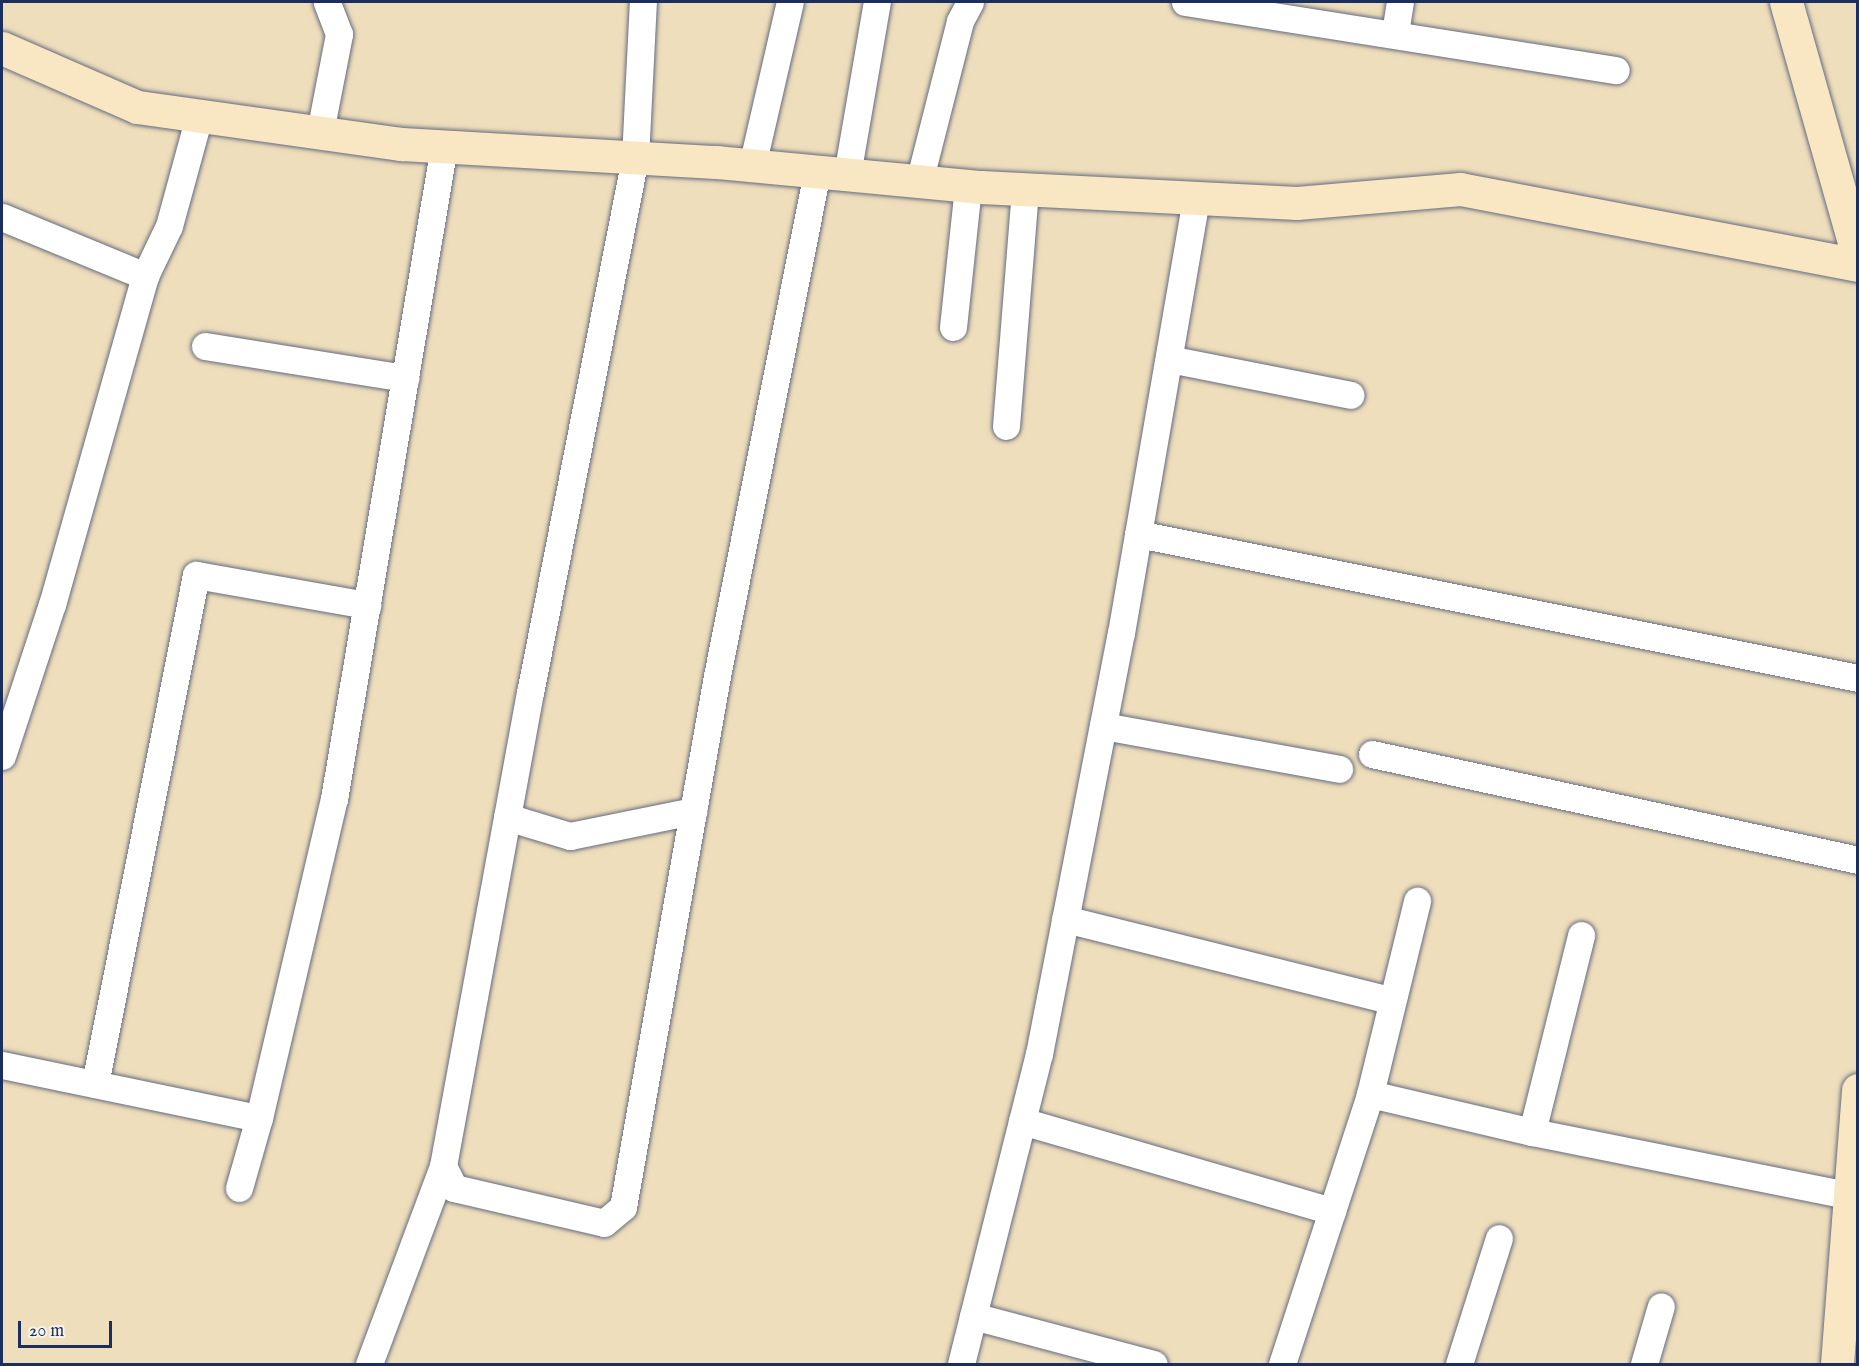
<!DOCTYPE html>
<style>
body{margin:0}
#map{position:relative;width:1859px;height:1366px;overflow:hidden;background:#efdebc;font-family:"IM FELL English",serif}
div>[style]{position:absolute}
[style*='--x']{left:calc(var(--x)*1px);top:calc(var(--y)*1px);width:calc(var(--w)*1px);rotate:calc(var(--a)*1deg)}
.roads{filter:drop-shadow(0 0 2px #656c7f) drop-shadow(0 0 2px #656c7f)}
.street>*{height:27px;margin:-13.5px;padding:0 13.5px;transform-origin:13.5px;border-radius:13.5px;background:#fff}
.secondary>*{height:33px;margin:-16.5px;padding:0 16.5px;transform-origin:16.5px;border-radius:16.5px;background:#f9e7c3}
span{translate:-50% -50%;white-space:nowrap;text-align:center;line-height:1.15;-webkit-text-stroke:4.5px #f7f3e8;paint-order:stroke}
.frame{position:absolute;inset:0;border:3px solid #1b2f5e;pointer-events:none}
.scale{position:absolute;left:18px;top:1321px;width:94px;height:27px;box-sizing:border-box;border:3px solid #1b2f5e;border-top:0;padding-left:8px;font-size:18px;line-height:21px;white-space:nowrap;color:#1b2f5e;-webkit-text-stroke:4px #f7f3e8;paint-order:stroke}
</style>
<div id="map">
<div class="roads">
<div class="street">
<i style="--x:1185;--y:2;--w:436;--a:9"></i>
<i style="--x:1395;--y:33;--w:31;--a:-81"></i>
<i style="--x:320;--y:132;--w:100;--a:-79"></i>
<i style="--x:339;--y:34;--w:34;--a:-111"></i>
<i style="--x:752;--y:166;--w:168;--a:-77"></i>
<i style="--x:847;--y:175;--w:176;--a:-80.2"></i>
<i style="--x:919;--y:182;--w:166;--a:-75.7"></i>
<i style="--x:960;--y:21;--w:21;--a:-62"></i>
<i style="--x:2;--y:217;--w:155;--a:22.4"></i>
<i style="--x:145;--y:276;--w:341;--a:105.8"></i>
<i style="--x:52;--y:604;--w:160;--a:108.2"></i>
<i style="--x:145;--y:276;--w:55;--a:-64.4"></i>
<i style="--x:169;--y:226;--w:114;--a:-74.7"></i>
<i style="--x:953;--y:327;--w:141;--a:-83.9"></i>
<i style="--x:205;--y:346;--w:203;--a:9.1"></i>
<i style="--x:1169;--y:359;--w:185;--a:11.2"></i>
<i style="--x:1006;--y:426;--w:237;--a:-85.4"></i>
<i style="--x:1138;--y:534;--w:734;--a:11.31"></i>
<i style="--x:1103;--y:726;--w:240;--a:10.3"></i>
<i style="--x:1372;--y:754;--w:497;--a:12.3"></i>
<i style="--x:507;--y:817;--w:66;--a:16.8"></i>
<i style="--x:570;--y:836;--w:126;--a:-11.5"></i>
<i style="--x:1065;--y:919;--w:336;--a:14"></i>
<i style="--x:2;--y:1065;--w:262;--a:11.7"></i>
<i style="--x:259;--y:1118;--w:328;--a:-76.8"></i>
<i style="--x:334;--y:799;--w:662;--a:-80.44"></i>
<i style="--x:95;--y:1084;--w:519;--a:-78.78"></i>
<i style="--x:196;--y:575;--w:174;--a:10"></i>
<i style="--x:1370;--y:1094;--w:166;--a:13.2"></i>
<i style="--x:1532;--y:1132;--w:332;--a:11.3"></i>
<i style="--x:1022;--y:1121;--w:323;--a:16.2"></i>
<i style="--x:1532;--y:1132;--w:203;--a:-76"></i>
<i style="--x:443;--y:1166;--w:25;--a:63"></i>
<i style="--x:454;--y:1188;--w:154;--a:13.1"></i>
<i style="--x:604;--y:1223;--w:25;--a:-40"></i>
<i style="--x:623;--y:1207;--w:539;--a:-79.96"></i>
<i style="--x:717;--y:676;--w:514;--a:-78.78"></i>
<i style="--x:239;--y:1188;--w:73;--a:-74.1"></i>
<i style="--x:973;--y:1316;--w:187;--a:14.9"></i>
<i style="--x:369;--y:1364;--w:211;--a:-69.5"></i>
<i style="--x:443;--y:1166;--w:481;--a:-79.6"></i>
<i style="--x:530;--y:693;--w:545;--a:-78.9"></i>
<i style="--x:635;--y:158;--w:156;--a:-87.1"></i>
<i style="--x:961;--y:1364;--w:320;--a:-75.9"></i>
<i style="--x:1039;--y:1054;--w:429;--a:-79"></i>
<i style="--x:1121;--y:633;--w:441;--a:-80.2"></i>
<i style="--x:1282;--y:1364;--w:284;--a:-71.9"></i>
<i style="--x:1370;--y:1094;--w:199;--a:-76.3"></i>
<i style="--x:1459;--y:1364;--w:132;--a:-72.4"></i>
<i style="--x:1644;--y:1364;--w:60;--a:-73.7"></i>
</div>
<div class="secondary">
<i style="--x:1786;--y:2;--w:265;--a:74.2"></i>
<i style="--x:2;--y:48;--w:147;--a:23.6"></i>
<i style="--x:137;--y:107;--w:267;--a:8"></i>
<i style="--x:401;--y:144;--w:316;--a:3.3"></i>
<i style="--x:716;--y:162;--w:266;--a:5.4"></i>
<i style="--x:981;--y:187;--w:316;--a:2.9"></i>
<i style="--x:1297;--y:203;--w:164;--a:-4.9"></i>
<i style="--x:1460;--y:189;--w:405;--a:10.8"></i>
<i style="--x:1837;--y:1364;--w:275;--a:-85.6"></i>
</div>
</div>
<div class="frame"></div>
<div class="scale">20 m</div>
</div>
